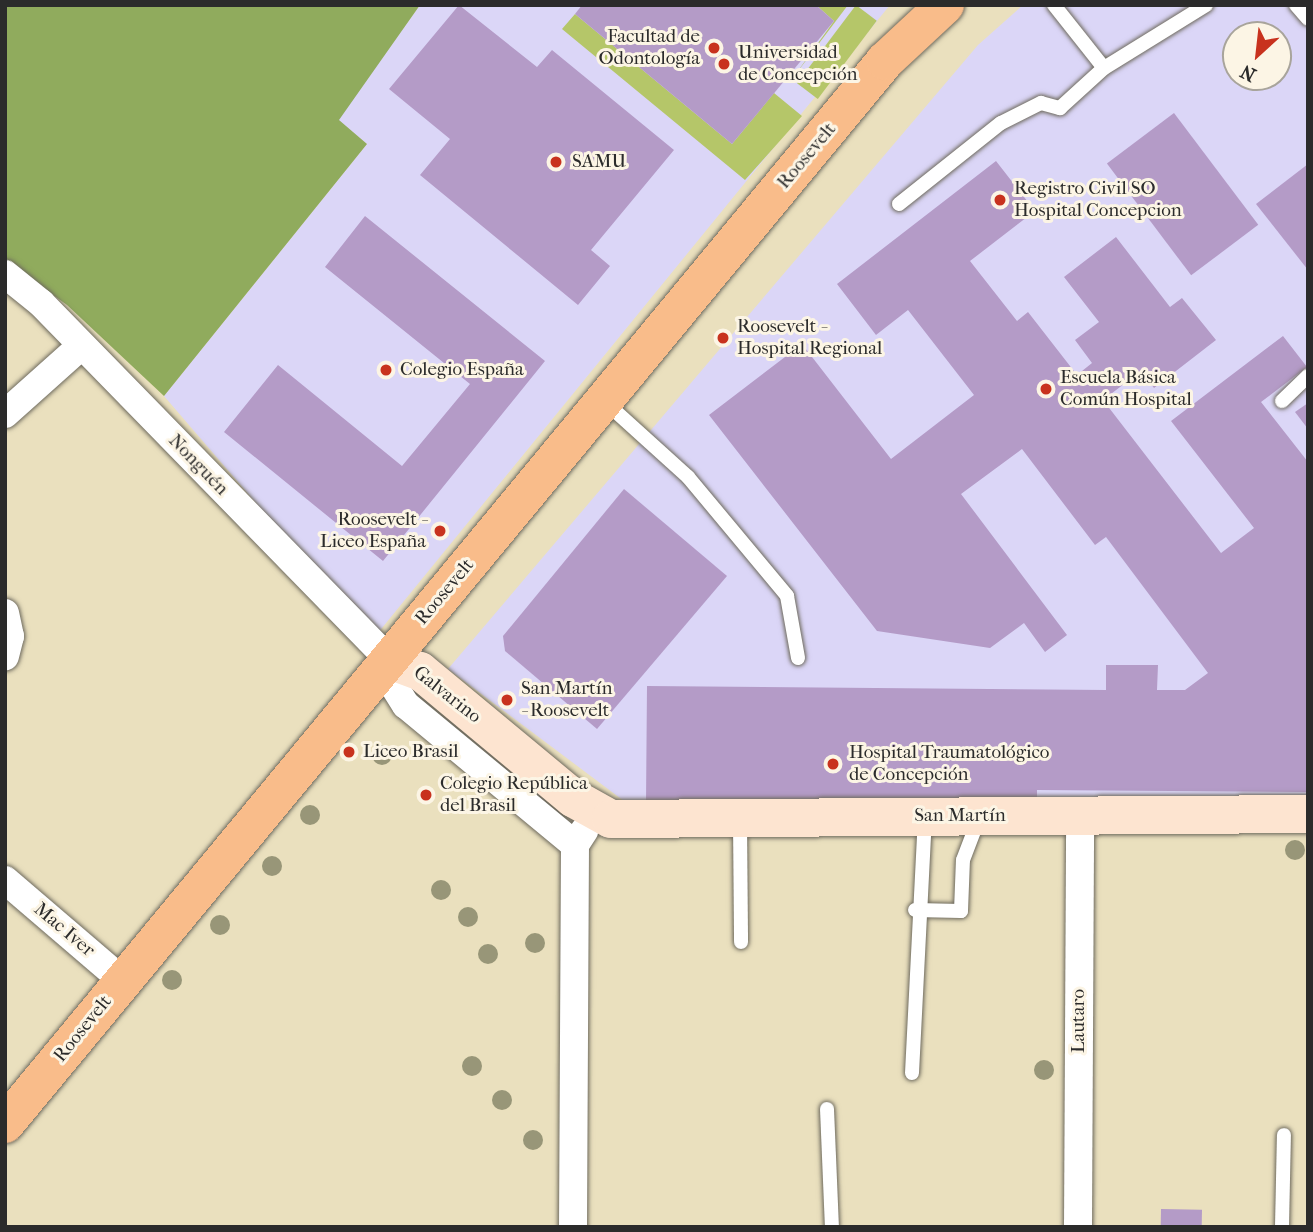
<!DOCTYPE html>
<meta charset="utf-8">
<style>
body{margin:0}
#map{position:relative;width:1313px;height:1232px;overflow:hidden;background:#eae0be;font-family:"IM FELL French Canon",serif}
div>[style]{position:absolute}
[style*='--x']{left:calc(var(--x)*1px);top:calc(var(--y)*1px);width:calc(var(--w)*1px);rotate:calc(var(--a)*1deg)}
.built>*{inset:0;background:#dbd6f7}
.green>*{inset:0;background:#b5c669;transform-origin:0 0}
.forest>*{inset:0;background:#90ab5d}
.building>*{inset:0;background:#b49bc7;transform-origin:0 0}
.roads{filter:drop-shadow(0 0 2px #6e6a5e) drop-shadow(0 0 2px #6e6a5e)}
.lane>*{height:14px;margin:-7px;padding:0 7px;transform-origin:7px;border-radius:7px;background:#fff}
.street>*{height:28px;margin:-14px;padding:0 14px;transform-origin:14px;border-radius:14px;background:#fff}
.secondary>*{height:38px;margin:-19px;padding:0 19px;transform-origin:19px;border-radius:19px;background:#fde4d0}
.primary>*{height:38px;margin:-19px;padding:0 19px;transform-origin:19px;border-radius:19px;background:#f9bc8a}
.trees>*{width:20px;height:20px;margin:-10px;border-radius:50%;background:#989678}
.dots>*{width:19px;height:19px;translate:-50% -50%;box-sizing:border-box;border:4px solid #fcf5e5;border-radius:50%}
span{translate:-50% -50%;white-space:nowrap;text-align:center;line-height:1.15;-webkit-text-stroke:6px #fcf5e5;paint-order:stroke}
.poi-label{font-size:19px;color:#2b2b2b}
.right{translate:-100% -50%;text-align:right}
.left{translate:0 -50%;text-align:left}
.street-label{font-size:19px;color:#2b2b2b}
.frame{position:absolute;inset:0;border:7px solid #2b2b2b;pointer-events:none}
.north{position:absolute;left:1222px;top:21px;width:70px;height:70px;box-sizing:border-box;background:#fcf5e5;border:2px solid #a8a49b;border-radius:50%;rotate:207deg;font-size:19px;font-weight:700;line-height:28px;text-align:center;color:#2b2b2b}
.north::after{content:'';display:block;margin:auto;width:24px;height:32px;background:#c8321e;clip-path:polygon(50% 0,100% 100%,50% 72%,0 100%)}
</style>
<div id="map">
<div class="built">
<i style="clip-path:polygon(420px 5px,890px 5px,373px 639px,164px 396px,367px 144px,338px 120px)"></i>
<i style="clip-path:polygon(evenodd,1023px 5px,1308px 5px,1308px 803px,628px 804px,448px 669px,978px 45px,1023px 5px,1236px 35px,1278px 35px,1278px 77px,1236px 77px,1236px 35px)"></i>
</div>
<div class="green">
<i style="clip-path:polygon(816px 5px,848px 5px,792px 79px,834px 21px)"></i>
<i style="left:856px;top:5px;width:26px;height:98px;rotate:37deg"></i>
<i style="clip-path:polygon(575px 14px,732px 144px,774px 93px,802px 116px,745px 180px,562px 29px)"></i>
</div>
<div class="forest">
<i style="clip-path:polygon(5px 5px,420px 5px,339px 120px,367px 144px,164px 396px,67px 305px,5px 260px)"></i>
</div>
<div class="building">
<i style="clip-path:polygon(459px 5px,537px 67px,552px 50px,674px 150px,591px 250px,610px 266px,578px 305px,420px 175px,450px 139px,389px 89px)"></i>
<i style="clip-path:polygon(582px 5px,816px 5px,834px 21px,732px 144px,575px 14px)"></i>
<i style="left:1174px;top:113px;width:140px;height:84px;rotate:53deg"></i>
<i style="clip-path:polygon(996px 161px,1035px 211px,970px 261px,1017px 321px,1028px 312px,1077px 375px,1092px 363px,1075px 340px,1099px 322px,1064px 277px,1116px 237px,1170px 307px,1182px 298px,1216px 340px,1154px 388px,1141px 371px,1103px 400px,1221px 553px,1254px 528px,1171px 421px,1283px 336px,1307px 367px,1261px 402px,1308px 462px,1308px 792px,1037px 790px,1037px 805px,646px 802px,647px 686px,1106px 690px,1106px 665px,1158px 665px,1157px 690px,1185px 690px,1208px 673px,1106px 537px,1095px 545px,1022px 449px,961px 494px,1067px 635px,1045px 652px,1024px 623px,990px 648px,877px 631px,709px 415px,802px 344px,891px 459px,974px 395px,908px 310px,876px 335px,837px 284px)"></i>
<i style="clip-path:polygon(1308px 164px,1308px 270px,1256px 204px)"></i>
<i style="clip-path:polygon(365px 216px,545px 361px,383px 561px,224px 432px,278px 365px,402px 466px,470px 384px,325px 267px)"></i>
<i style="clip-path:polygon(1308px 403px,1308px 429px,1295px 412px)"></i>
<i style="clip-path:polygon(624px 489px,727px 576px,597px 729px,505px 651px,503px 636px)"></i>
<i style="left:1161px;top:1209px;width:41px;height:18px;rotate:1deg"></i>
</div>
<div class="roads">
<div class="lane">
<i style="--x:1054;--y:5;--w:80;--a:51.6"></i>
<i style="--x:1296;--y:5;--w:18;--a:49"></i>
<i style="--x:899;--y:204;--w:130;--a:-38.5"></i>
<i style="--x:1001;--y:123;--w:45;--a:-26.6"></i>
<i style="--x:1041;--y:103;--w:20;--a:15"></i>
<i style="--x:1060;--y:108;--w:59;--a:-42.3"></i>
<i style="--x:1104;--y:68;--w:120;--a:-31.7"></i>
<i style="--x:604;--y:401;--w:113;--a:42.1"></i>
<i style="--x:688;--y:477;--w:155;--a:50.2"></i>
<i style="--x:787;--y:596;--w:63;--a:79.9"></i>
<i style="--x:1282;--y:401;--w:36;--a:-44"></i>
<i style="--x:740;--y:821;--w:121;--a:89.5"></i>
<i style="--x:915;--y:910;--w:46;--a:1.2"></i>
<i style="--x:961;--y:911;--w:51;--a:-87.8"></i>
<i style="--x:963;--y:860;--w:45;--a:-69.1"></i>
<i style="--x:912;--y:1073;--w:254;--a:-87.1"></i>
<i style="--x:827;--y:1109;--w:118;--a:87.6"></i>
<i style="--x:1282;--y:1227;--w:92;--a:-88.8"></i>
</div>
<div class="street">
<i style="--x:5;--y:274;--w:46;--a:38.9"></i>
<i style="--x:41;--y:303;--w:499;--a:45.7"></i>
<i style="--x:389;--y:660;--w:23;--a:83"></i>
<i style="--x:392;--y:683;--w:26;--a:58"></i>
<i style="--x:406;--y:705;--w:219;--a:39.6"></i>
<i style="--x:5;--y:414;--w:102;--a:-41.8"></i>
<i style="--x:5;--y:613;--w:24;--a:78"></i>
<i style="--x:10;--y:636;--w:21;--a:104"></i>
<i style="--x:5;--y:880;--w:155;--a:40.6"></i>
<i style="--x:573;--y:1227;--w:382;--a:-89.7"></i>
<i style="--x:575;--y:845;--w:17;--a:-57"></i>
<i style="--x:1078;--y:1227;--w:412;--a:-89.7"></i>
</div>
<div class="secondary">
<i style="--x:389;--y:660;--w:33;--a:20"></i>
<i style="--x:420;--y:671;--w:199;--a:39.7"></i>
<i style="--x:573;--y:798;--w:43;--a:28.9"></i>
<i style="--x:611;--y:819;--w:697;--a:-0.41"></i>
</div>
<div class="primary">
<i style="--x:5;--y:1124;--w:1380;--a:-50.38"></i>
<i style="--x:885;--y:61;--w:82;--a:-43"></i>
</div>
</div>
<div class="trees">
<i style="left:382px;top:755px"></i>
<i style="left:310px;top:815px"></i>
<i style="left:1295px;top:850px"></i>
<i style="left:272px;top:866px"></i>
<i style="left:441px;top:890px"></i>
<i style="left:468px;top:917px"></i>
<i style="left:220px;top:925px"></i>
<i style="left:535px;top:943px"></i>
<i style="left:488px;top:954px"></i>
<i style="left:172px;top:980px"></i>
<i style="left:472px;top:1066px"></i>
<i style="left:1044px;top:1070px"></i>
<i style="left:502px;top:1100px"></i>
<i style="left:533px;top:1140px"></i>
</div>
<div class="dots">
<i style="left:714px;top:48px;background:#c8321e"></i>
<i style="left:724px;top:64px;background:#c8321e"></i>
<i style="left:556px;top:162px;background:#c8321e"></i>
<i style="left:1000px;top:200px;background:#c8321e"></i>
<i style="left:723px;top:338px;background:#c8321e"></i>
<i style="left:386px;top:370px;background:#c8321e"></i>
<i style="left:1046px;top:389px;background:#c8321e"></i>
<i style="left:440px;top:531px;background:#c8321e"></i>
<i style="left:507px;top:700px;background:#c8321e"></i>
<i style="left:349px;top:752px;background:#c8321e"></i>
<i style="left:833px;top:764px;background:#c8321e"></i>
<i style="left:426px;top:795px;background:#c8321e"></i>
</div>
<div class="poi-label">
<span class="right" style="left:700px;top:48px">Facultad de<br>Odontología</span>
<span class="left" style="left:738px;top:64px">Universidad<br>de Concepción</span>
<span class="left" style="left:572px;top:162px">SAMU</span>
<span class="left" style="left:1014px;top:200px">Registro Civil SO<br>Hospital Concepcion</span>
<span class="left" style="left:737px;top:338px">Roosevelt -<br>Hospital Regional</span>
<span class="left" style="left:400px;top:370px">Colegio España</span>
<span class="left" style="left:1060px;top:389px">Escuela Básica<br>Común Hospital</span>
<span class="right" style="left:426px;top:531px">Roosevelt -<br>Liceo España</span>
<span class="left" style="left:521px;top:700px">San Martín<br>- Roosevelt</span>
<span class="left" style="left:363px;top:752px">Liceo Brasil</span>
<span class="left" style="left:849px;top:764px">Hospital Traumatológico<br>de Concepción</span>
<span class="left" style="left:440px;top:795px">Colegio República<br>del Brasil</span>
</div>
<div class="street-label">
<span style="left:807px;top:156px;rotate:-50deg">Roosevelt</span>
<span style="left:198px;top:465px;rotate:46deg">Nonguén</span>
<span style="left:445px;top:592px;rotate:-50deg">Roosevelt</span>
<span style="left:447px;top:695px;rotate:38deg">Galvarino</span>
<span style="left:960px;top:816px">San Martín</span>
<span style="left:64px;top:930px;rotate:40deg">Mac Iver</span>
<span style="left:1079px;top:1021px;rotate:-90deg">Lautaro</span>
<span style="left:83px;top:1029px;rotate:-51deg">Roosevelt</span>
</div>
<div class="frame"></div>
<div class="north">N</div>
</div>
